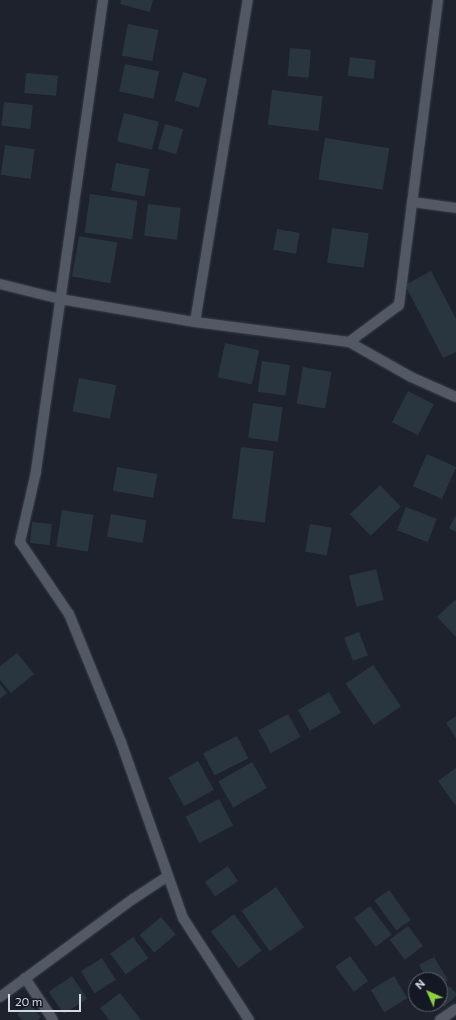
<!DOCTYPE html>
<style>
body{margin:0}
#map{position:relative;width:456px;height:1020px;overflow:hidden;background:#1d222d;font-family:Commissioner,sans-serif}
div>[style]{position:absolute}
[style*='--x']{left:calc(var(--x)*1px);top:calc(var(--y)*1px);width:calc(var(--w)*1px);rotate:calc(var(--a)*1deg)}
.building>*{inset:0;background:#2a363f;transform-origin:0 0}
.roads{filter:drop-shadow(0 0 1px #393c46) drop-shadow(0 0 1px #393c46)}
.street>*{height:10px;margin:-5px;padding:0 5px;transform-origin:5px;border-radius:5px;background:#535865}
span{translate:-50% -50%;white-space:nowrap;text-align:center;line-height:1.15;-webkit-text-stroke:3.5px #141824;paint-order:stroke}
.north{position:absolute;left:408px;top:972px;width:40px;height:40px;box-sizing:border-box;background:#141824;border:1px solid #616570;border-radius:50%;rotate:315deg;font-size:11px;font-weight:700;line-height:16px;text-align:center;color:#d5d8e1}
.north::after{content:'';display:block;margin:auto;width:14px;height:18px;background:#8dce44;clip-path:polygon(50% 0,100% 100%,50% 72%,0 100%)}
.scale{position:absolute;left:8px;top:994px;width:73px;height:18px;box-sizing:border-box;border:2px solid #d5d8e1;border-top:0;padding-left:5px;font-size:12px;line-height:14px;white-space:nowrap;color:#d5d8e1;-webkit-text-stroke:3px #141824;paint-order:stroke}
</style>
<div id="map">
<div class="building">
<i style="clip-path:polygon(121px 0,153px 0,150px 12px,120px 4px)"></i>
<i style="left:128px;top:24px;width:31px;height:32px;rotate:11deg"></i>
<i style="left:290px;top:48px;width:21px;height:28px;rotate:5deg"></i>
<i style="left:350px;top:57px;width:26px;height:19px;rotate:7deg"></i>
<i style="left:125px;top:64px;width:35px;height:28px;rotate:12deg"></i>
<i style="left:183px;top:72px;width:25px;height:30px;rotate:16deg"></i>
<i style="left:26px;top:73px;width:32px;height:20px;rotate:5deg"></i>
<i style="left:272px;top:90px;width:51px;height:35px;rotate:7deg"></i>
<i style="left:4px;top:102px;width:29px;height:24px;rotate:6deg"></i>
<i style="left:124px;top:113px;width:36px;height:29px;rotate:14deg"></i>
<i style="left:165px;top:124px;width:19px;height:26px;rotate:16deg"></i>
<i style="left:325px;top:138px;width:65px;height:42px;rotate:9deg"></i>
<i style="left:5px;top:145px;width:30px;height:30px;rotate:8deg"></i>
<i style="left:116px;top:163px;width:34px;height:28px;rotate:10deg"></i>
<i style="left:90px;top:194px;width:48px;height:39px;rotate:8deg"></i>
<i style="left:148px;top:204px;width:33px;height:32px;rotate:7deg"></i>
<i style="left:332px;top:228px;width:37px;height:35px;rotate:8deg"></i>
<i style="left:277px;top:229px;width:23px;height:21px;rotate:10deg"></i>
<i style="left:79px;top:236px;width:39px;height:41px;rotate:10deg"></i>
<i style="clip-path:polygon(431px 271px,456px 319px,456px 352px,443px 358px,405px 285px)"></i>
<i style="left:225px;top:343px;width:35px;height:35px;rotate:12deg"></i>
<i style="left:262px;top:361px;width:28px;height:31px;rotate:8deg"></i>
<i style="left:303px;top:367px;width:29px;height:37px;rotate:10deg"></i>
<i style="left:79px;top:378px;width:38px;height:34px;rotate:11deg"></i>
<i style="left:408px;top:391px;width:29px;height:35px;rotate:27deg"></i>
<i style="left:253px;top:403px;width:30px;height:35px;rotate:8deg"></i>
<i style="left:241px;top:447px;width:33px;height:72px;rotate:7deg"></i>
<i style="left:427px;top:454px;width:32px;height:35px;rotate:24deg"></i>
<i style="left:117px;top:467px;width:41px;height:24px;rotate:10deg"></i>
<i style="left:380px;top:485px;width:30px;height:42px;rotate:46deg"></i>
<i style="left:406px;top:507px;width:33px;height:25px;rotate:21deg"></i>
<i style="left:62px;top:510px;width:32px;height:37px;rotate:9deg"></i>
<i style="left:111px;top:514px;width:36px;height:23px;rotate:10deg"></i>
<i style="clip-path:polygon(456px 515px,456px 532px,449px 528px)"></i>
<i style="left:32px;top:522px;width:20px;height:21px;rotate:6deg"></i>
<i style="left:310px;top:524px;width:22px;height:28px;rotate:10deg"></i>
<i style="left:376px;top:569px;width:32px;height:28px;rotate:76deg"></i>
<i style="clip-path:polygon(456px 599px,456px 637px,437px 617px)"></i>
<i style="left:359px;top:632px;width:25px;height:16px;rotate:69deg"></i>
<i style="clip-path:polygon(17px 653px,34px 674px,11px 693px,0 680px,0 666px)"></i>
<i style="left:373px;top:665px;width:50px;height:33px;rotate:56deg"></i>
<i style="clip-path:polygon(0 684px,7px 693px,0 699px)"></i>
<i style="left:329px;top:692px;width:24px;height:36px;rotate:60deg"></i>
<i style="left:288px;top:714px;width:26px;height:34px;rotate:61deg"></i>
<i style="clip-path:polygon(456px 716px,456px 738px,446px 723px)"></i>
<i style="left:237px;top:736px;width:25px;height:38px;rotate:63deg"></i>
<i style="left:198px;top:761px;width:33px;height:34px;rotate:61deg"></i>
<i style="left:252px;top:762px;width:30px;height:39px;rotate:60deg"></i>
<i style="clip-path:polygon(456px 768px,456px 806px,438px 781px)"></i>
<i style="left:219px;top:799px;width:30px;height:38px;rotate:62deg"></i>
<i style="left:228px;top:866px;width:18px;height:28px;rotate:56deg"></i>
<i style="left:276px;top:887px;width:49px;height:42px;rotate:55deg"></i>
<i style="left:389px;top:890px;width:37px;height:18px;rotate:54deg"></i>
<i style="left:370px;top:906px;width:36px;height:20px;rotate:53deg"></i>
<i style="left:234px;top:914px;width:46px;height:29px;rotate:53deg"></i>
<i style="left:161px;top:917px;width:23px;height:28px;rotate:50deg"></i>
<i style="left:408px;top:926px;width:25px;height:23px;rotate:53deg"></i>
<i style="left:133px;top:937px;width:26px;height:28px;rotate:54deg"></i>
<i style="left:350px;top:956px;width:31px;height:18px;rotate:54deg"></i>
<i style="clip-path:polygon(434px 957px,448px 980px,440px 985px,440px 980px,428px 980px,419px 965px)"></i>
<i style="left:102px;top:958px;width:26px;height:25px;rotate:58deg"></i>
<i style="left:72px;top:976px;width:27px;height:28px;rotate:56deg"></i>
<i style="left:394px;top:976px;width:26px;height:27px;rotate:59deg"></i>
<i style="clip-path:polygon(449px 986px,456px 993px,456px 996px,444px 1007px,440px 1003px,440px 994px)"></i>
<i style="clip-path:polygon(120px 993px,141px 1020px,109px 1020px,100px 1008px)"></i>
<i style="clip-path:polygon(30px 1003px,41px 1017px,38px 1020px,22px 1020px,17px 1014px)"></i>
</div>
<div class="roads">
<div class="street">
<i style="--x:103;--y:0;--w:477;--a:98.1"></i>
<i style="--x:36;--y:472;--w:72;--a:102.9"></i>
<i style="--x:20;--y:542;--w:87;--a:55.8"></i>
<i style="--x:69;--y:614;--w:138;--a:67.9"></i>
<i style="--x:121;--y:742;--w:187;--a:70.6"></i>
<i style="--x:183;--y:918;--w:121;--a:57.1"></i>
<i style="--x:412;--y:202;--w:44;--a:7.8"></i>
<i style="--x:0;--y:284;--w:62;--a:14"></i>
<i style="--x:60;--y:299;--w:137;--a:9.7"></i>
<i style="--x:195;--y:322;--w:155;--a:7.4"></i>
<i style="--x:349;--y:342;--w:71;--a:29.4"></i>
<i style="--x:411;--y:377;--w:49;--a:24"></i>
<i style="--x:195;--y:322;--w:326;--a:-80.7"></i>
<i style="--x:349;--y:342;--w:62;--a:-36.5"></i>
<i style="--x:399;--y:305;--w:307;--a:-82.7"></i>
<i style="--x:25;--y:978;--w:50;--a:56.3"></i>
<i style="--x:0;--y:997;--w:165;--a:-36.4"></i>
<i style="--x:133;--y:899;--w:42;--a:-33.3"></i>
<i style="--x:440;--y:1020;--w:19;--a:-35"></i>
</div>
</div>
<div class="north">N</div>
<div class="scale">20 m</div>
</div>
